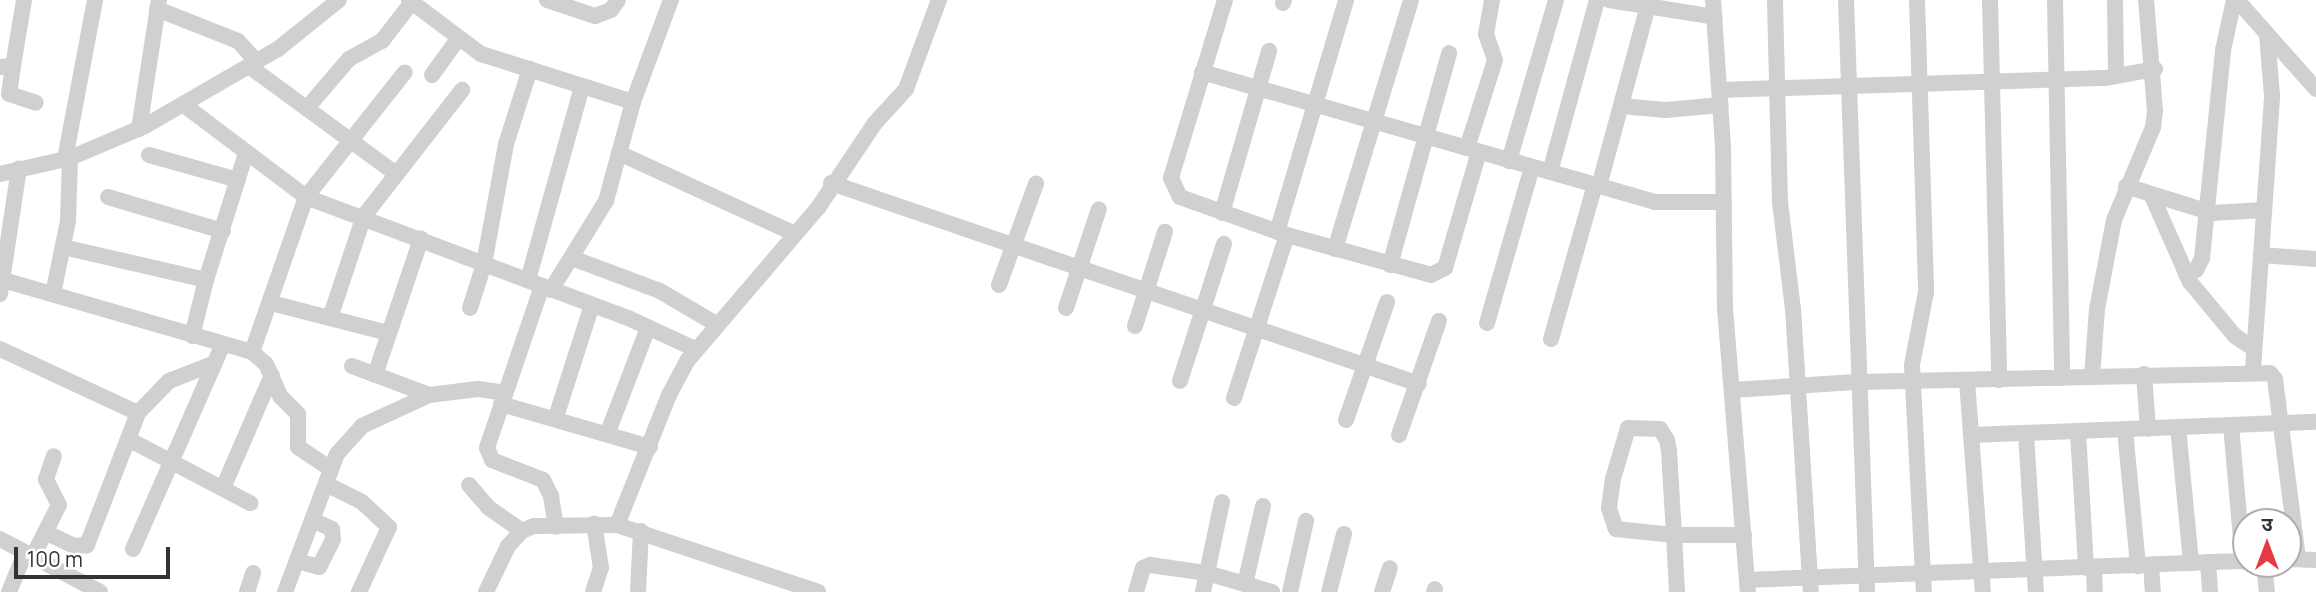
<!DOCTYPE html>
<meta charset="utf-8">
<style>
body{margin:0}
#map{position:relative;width:2316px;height:592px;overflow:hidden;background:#fff;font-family:Manrope,"Noto Sans Devanagari",sans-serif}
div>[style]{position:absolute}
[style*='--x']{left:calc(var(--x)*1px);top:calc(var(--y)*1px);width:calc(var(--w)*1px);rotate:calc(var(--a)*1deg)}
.minor>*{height:16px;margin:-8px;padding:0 8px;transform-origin:8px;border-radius:8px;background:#d0d0d0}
span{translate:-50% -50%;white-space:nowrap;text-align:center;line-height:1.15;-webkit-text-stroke:7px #fff;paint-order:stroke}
.north{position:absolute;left:2232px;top:508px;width:70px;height:70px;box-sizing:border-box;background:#fff;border:2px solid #adadad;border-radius:50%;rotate:0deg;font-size:19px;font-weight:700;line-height:28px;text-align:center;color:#333}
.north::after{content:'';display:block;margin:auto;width:24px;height:32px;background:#e63946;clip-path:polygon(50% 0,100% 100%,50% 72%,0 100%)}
.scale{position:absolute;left:14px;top:547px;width:156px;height:32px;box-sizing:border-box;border:4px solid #333;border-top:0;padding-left:9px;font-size:21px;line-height:24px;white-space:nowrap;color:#333;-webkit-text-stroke:5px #fff;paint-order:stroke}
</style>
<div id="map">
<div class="minor">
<i style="--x:409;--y:0;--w:90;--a:36.9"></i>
<i style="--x:481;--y:54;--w:159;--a:17.5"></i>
<i style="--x:547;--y:0;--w:51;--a:18.4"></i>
<i style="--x:595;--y:16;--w:17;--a:-21"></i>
<i style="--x:611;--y:10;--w:12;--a:-55"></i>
<i style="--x:1225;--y:0;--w:186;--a:106.9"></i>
<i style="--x:1171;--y:178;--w:21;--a:65"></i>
<i style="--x:1180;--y:197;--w:114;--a:19.6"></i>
<i style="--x:1287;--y:235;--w:149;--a:15.5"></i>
<i style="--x:1431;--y:275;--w:16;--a:-27"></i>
<i style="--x:1445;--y:268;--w:121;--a:-73.7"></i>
<i style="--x:1609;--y:0;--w:107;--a:9.1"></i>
<i style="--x:1713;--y:0;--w:147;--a:86.1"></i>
<i style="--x:1723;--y:147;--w:161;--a:89.3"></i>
<i style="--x:1725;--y:308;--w:285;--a:85.4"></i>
<i style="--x:1775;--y:0;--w:202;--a:88.6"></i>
<i style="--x:1780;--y:202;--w:108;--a:83.1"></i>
<i style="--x:1793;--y:309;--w:284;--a:86.4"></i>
<i style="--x:1846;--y:0;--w:592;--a:87.97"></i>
<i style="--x:1917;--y:0;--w:292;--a:88.2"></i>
<i style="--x:1926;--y:292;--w:74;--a:100.9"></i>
<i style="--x:1912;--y:365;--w:227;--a:87"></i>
<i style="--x:1990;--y:0;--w:380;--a:88.6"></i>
<i style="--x:2055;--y:0;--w:378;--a:88.9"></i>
<i style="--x:2115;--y:0;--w:76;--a:89.2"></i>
<i style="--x:2237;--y:0;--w:119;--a:48.4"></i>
<i style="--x:1283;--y:3;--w:3;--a:-72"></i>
<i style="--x:157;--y:9;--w:87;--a:21.6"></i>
<i style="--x:238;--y:41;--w:28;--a:48"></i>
<i style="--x:13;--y:66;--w:28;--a:98"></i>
<i style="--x:9;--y:94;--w:28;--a:18"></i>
<i style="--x:0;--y:67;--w:13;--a:-4"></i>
<i style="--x:13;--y:66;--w:67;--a:-80.5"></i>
<i style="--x:250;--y:67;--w:181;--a:36.2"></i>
<i style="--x:1202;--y:72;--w:471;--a:16"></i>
<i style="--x:1655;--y:202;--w:69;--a:0"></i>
<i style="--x:432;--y:75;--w:44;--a:-54.2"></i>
<i style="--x:1720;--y:90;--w:386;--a:-1.8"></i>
<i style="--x:2106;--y:78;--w:50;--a:-10.4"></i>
<i style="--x:184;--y:105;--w:153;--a:37"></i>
<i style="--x:306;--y:197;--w:344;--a:20.6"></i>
<i style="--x:628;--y:318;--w:74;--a:24.8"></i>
<i style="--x:1621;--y:106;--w:45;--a:5.1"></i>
<i style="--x:1666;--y:110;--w:55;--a:-5.2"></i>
<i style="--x:307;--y:108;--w:65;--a:-49.4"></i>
<i style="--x:349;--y:59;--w:38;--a:-29"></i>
<i style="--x:382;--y:41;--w:49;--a:-52.4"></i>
<i style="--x:139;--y:129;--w:131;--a:-81.2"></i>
<i style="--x:1467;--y:148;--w:92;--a:-72.3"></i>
<i style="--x:1495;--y:60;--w:28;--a:-109"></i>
<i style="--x:1486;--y:34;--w:35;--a:-80"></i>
<i style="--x:619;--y:153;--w:194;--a:24.7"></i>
<i style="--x:149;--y:155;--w:92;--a:15.7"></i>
<i style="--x:65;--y:159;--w:162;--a:-79.3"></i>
<i style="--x:1509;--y:161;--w:168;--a:-73.7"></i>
<i style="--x:1550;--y:172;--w:178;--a:-74.7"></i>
<i style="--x:0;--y:174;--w:72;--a:-12.9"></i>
<i style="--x:70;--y:158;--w:82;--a:-23.1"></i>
<i style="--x:145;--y:126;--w:154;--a:-30.1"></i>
<i style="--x:278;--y:49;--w:78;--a:-38.8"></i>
<i style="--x:831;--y:183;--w:621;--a:18.87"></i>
<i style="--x:1599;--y:186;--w:187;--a:-74.8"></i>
<i style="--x:2126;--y:186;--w:90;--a:17.4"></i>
<i style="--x:2212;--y:213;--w:52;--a:-3.3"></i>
<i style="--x:2152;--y:196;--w:94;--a:66.2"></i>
<i style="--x:2190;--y:282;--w:70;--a:50.2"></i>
<i style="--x:2235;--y:336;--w:23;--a:34"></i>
<i style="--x:108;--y:197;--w:120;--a:16.5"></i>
<i style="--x:1222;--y:213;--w:169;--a:-73.8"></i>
<i style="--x:1277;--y:232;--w:242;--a:-73.4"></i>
<i style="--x:63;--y:247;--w:147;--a:13"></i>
<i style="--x:206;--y:280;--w:133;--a:-72.5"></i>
<i style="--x:1335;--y:249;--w:260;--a:-73"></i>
<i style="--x:2261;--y:255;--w:55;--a:4.2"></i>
<i style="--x:572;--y:258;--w:94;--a:20.6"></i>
<i style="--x:660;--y:291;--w:65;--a:30.5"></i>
<i style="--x:1390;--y:265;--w:220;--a:-74.4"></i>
<i style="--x:2186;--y:274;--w:11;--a:-22"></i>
<i style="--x:2196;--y:270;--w:13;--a:-63"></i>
<i style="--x:2202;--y:258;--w:209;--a:-84.2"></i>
<i style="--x:2223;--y:50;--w:51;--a:-77.6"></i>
<i style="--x:3;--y:280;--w:259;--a:16.1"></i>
<i style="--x:252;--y:352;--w:164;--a:-70.8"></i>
<i style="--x:306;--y:197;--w:159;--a:-51.6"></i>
<i style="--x:528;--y:280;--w:200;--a:-74.4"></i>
<i style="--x:999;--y:285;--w:108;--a:-69.9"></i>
<i style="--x:542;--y:286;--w:171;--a:108.8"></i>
<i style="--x:487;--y:448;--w:13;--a:67"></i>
<i style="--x:492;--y:460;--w:55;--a:21.4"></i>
<i style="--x:543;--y:480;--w:18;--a:63"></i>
<i style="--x:551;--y:496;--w:31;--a:81"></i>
<i style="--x:551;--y:290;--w:105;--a:-58.3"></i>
<i style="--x:606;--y:201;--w:103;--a:-74.7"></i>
<i style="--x:633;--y:102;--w:109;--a:-69.6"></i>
<i style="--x:0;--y:294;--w:127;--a:-81.4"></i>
<i style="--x:53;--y:294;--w:75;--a:-78.4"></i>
<i style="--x:68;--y:221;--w:63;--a:-88.2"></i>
<i style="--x:271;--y:303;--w:122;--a:14.3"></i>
<i style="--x:470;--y:308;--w:46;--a:-72.3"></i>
<i style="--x:484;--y:264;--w:122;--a:-79.6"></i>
<i style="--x:506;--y:144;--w:79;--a:-72.3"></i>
<i style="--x:1066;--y:308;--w:104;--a:-71.6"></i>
<i style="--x:330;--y:318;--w:108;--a:-71.6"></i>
<i style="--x:364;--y:216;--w:160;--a:-52.1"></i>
<i style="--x:1487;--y:323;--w:162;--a:-73.9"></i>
<i style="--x:1135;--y:326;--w:99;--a:-72.3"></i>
<i style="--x:192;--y:336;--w:58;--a:-76"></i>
<i style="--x:1551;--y:339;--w:160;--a:-74.1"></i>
<i style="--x:0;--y:349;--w:152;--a:24.9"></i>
<i style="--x:138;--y:413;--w:142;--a:111.1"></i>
<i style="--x:87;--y:545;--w:13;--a:176"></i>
<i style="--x:74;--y:546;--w:30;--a:-154"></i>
<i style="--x:252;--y:352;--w:18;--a:41"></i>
<i style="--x:266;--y:364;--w:36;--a:66"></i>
<i style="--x:281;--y:397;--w:24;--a:45"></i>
<i style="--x:298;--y:414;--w:33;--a:90"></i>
<i style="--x:298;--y:447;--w:40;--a:34"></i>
<i style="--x:352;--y:366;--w:82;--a:20.6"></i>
<i style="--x:429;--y:395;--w:49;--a:-7"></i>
<i style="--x:478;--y:389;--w:27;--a:8"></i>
<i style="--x:2253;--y:370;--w:275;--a:-86"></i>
<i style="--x:2272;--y:96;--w:62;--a:-94.6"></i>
<i style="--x:2144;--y:374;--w:55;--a:85.8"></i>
<i style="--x:375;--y:375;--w:144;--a:-71.3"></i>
<i style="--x:2092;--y:377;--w:68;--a:-85.8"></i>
<i style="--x:2097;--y:309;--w:91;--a:-79.2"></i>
<i style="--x:2114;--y:220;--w:101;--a:-67.2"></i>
<i style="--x:2153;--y:127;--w:16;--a:-83"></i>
<i style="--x:2155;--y:111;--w:111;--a:-94.6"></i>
<i style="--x:1180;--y:381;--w:144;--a:-72.2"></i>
<i style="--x:1967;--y:381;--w:212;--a:85.7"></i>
<i style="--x:1732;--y:390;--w:124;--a:-3.7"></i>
<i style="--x:1856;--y:382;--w:414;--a:-1.2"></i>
<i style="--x:2270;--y:373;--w:8;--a:50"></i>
<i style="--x:2275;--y:379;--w:181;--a:82.7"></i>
<i style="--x:1234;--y:398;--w:171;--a:-72"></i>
<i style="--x:501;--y:404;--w:155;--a:16.1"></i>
<i style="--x:138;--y:413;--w:45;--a:-45.9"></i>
<i style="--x:169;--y:381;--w:49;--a:-21.4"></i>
<i style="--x:556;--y:417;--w:118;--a:-72.2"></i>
<i style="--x:1346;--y:420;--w:125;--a:-70.8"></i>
<i style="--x:2231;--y:425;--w:137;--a:85"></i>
<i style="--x:2178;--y:427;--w:137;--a:84.5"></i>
<i style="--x:2125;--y:430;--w:137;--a:84.5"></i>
<i style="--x:608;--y:432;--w:111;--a:-69"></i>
<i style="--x:2078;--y:432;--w:136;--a:86.6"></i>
<i style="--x:2026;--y:434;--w:158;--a:86.4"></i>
<i style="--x:1399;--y:435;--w:121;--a:-70.7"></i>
<i style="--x:1971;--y:435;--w:345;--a:-2.2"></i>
<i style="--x:130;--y:440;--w:136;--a:27.7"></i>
<i style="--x:326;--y:484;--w:40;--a:26.6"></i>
<i style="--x:362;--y:502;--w:37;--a:43"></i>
<i style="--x:389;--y:527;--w:72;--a:114.8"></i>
<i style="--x:469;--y:485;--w:30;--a:49"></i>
<i style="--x:489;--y:508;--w:40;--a:34.9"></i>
<i style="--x:223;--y:488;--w:123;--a:-66.6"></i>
<i style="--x:617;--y:525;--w:212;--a:18.4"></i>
<i style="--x:0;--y:539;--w:113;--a:27.9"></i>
<i style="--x:133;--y:549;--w:222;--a:-66.3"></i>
<i style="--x:33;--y:556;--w:57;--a:-63"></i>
<i style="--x:59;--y:505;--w:29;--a:-117"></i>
<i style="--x:46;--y:479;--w:24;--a:-71"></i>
<i style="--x:2290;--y:559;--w:26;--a:2"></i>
<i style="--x:297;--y:561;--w:23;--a:15"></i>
<i style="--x:319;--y:567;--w:31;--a:-63"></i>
<i style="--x:333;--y:539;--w:10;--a:-96"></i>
<i style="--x:332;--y:529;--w:21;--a:-155"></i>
<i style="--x:2208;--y:562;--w:30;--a:86"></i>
<i style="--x:2264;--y:564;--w:28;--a:84"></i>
<i style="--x:2151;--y:565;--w:27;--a:86"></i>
<i style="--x:2094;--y:568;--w:24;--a:88"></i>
<i style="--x:1747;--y:580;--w:499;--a:-2.2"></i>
<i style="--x:1245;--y:584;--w:80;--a:-77"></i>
<i style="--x:9;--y:592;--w:42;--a:-67.7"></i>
<i style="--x:247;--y:592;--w:20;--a:-72"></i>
<i style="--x:285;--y:592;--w:147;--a:-69.4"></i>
<i style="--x:337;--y:454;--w:38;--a:-48"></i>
<i style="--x:362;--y:426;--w:74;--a:-24.8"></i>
<i style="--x:486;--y:592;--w:51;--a:-64.4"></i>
<i style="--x:508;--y:546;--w:21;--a:-47"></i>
<i style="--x:522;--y:531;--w:13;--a:-23"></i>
<i style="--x:534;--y:526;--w:83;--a:-0.7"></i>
<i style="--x:617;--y:525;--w:140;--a:-68.2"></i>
<i style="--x:669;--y:395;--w:40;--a:-62"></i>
<i style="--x:688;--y:360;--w:200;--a:-49.5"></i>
<i style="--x:818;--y:208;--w:102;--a:-56.2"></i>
<i style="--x:875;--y:123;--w:46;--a:-47.6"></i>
<i style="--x:906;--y:89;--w:95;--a:-69.7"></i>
<i style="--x:593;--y:592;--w:25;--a:-72"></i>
<i style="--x:601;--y:568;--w:45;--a:-99"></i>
<i style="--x:638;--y:592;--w:61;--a:-87.2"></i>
<i style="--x:1136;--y:592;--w:25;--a:-74"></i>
<i style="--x:1143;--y:568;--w:8;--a:-23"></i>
<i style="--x:1150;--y:565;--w:58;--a:8"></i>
<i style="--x:1207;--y:573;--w:68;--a:16.3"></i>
<i style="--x:1203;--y:592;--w:92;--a:-78.1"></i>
<i style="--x:1290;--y:592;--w:73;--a:-77.3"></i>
<i style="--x:1329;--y:592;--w:60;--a:-75.5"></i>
<i style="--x:1382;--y:592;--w:25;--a:-72"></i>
<i style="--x:1434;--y:592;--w:3;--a:-72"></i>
<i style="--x:1677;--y:592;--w:57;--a:-93"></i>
<i style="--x:1674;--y:535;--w:84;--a:-93.4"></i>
<i style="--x:1669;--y:451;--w:11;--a:-100"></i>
<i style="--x:1667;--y:440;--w:13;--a:-122"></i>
<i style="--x:1660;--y:429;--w:32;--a:-178"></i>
<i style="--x:1628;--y:428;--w:53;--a:106.4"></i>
<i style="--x:1613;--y:479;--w:29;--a:98"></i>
<i style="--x:1609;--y:508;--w:22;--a:72"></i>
<i style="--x:1616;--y:529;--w:58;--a:5.9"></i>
<i style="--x:1674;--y:535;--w:70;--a:0"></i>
</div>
<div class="north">उ</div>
<div class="scale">100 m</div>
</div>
